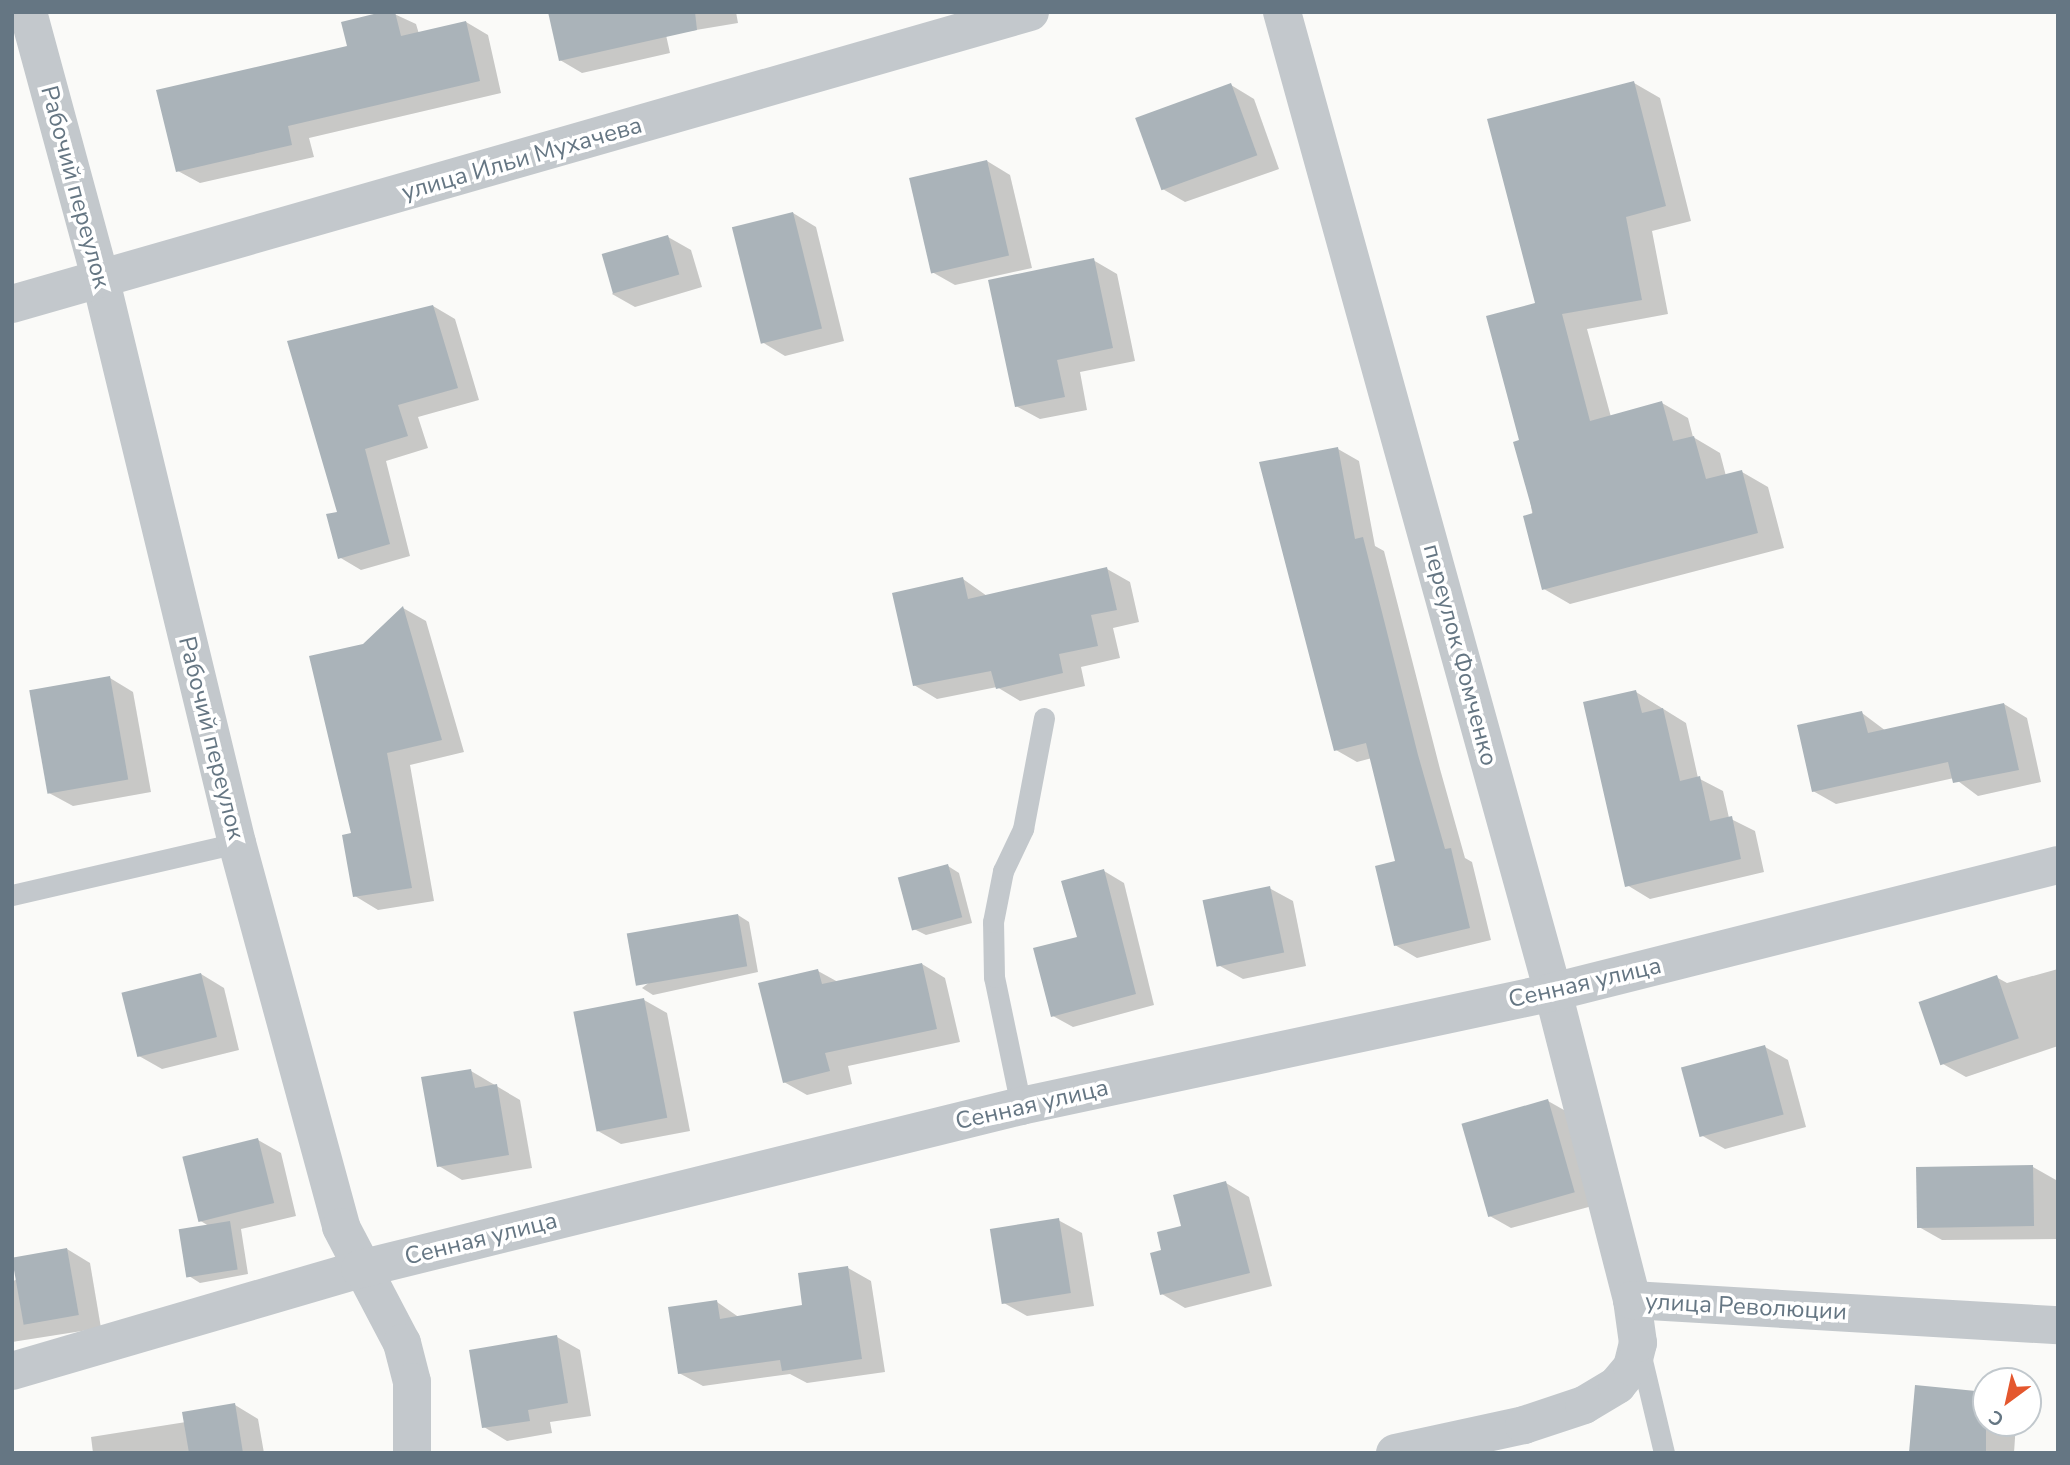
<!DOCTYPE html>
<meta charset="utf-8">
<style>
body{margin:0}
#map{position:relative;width:2070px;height:1465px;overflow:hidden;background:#fafaf8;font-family:"Nunito Sans",sans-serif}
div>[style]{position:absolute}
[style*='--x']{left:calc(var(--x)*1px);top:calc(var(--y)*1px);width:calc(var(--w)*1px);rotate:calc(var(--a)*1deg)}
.shadow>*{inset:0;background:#0003}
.building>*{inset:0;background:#aab3b9;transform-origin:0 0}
.service>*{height:21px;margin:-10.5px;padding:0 10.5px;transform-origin:10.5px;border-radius:10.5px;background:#c3c8cc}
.minor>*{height:38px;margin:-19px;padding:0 19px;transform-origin:19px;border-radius:19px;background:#c3c8cc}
span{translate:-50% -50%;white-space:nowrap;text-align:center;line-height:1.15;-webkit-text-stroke:7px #fff;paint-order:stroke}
.street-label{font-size:24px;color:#657683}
.frame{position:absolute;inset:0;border:14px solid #657683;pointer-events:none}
.north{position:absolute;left:1972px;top:1367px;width:70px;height:70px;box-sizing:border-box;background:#fff;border:2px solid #c1c8cd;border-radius:50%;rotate:213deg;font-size:19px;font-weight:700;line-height:28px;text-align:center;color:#657683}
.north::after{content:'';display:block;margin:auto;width:24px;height:32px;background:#e4572e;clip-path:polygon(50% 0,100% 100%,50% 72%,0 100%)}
</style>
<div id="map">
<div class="shadow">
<i style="clip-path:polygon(390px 12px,416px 24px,419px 34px,466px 22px,488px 35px,501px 93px,309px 138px,314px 157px,200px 183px,178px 171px,349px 48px)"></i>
<i style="clip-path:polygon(549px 12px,736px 12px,738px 23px,666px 35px,670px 53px,582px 73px,560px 60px)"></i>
<i style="clip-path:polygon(1634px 83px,1660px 98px,1691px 221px,1652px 231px,1668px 314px,1587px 329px,1611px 417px,1662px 403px,1688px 418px,1693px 437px,1720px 453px,1726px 476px,1742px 472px,1768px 487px,1784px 548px,1570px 604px,1544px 589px,1521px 442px,1537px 304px)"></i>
<i style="clip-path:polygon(1231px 85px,1254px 99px,1279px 169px,1185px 202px,1161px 188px)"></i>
<i style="clip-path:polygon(987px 161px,1010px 175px,1032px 268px,955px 285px,932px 272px)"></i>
<i style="clip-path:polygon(793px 213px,816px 227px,844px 341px,785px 356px,762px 342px)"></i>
<i style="clip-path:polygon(668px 237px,691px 250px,702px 287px,635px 307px,612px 294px)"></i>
<i style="clip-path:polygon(1093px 260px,1117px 274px,1135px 361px,1080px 372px,1087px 410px,1040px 419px,1016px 406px)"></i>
<i style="clip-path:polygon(433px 306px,455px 319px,479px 400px,418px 417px,428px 448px,386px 461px,410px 556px,361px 570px,339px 557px,339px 513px,289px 342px)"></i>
<i style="clip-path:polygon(1338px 449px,1359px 461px,1375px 546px,1384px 551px,1440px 769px,1465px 858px,1472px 862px,1491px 940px,1417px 958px,1395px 945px,1397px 862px,1372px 758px,1357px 762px,1336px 750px)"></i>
<i style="clip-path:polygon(1107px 569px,1130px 582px,1139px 622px,1113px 628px,1120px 658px,1081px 667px,1085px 686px,1020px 701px,997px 687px,937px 699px,914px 685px,963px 579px,987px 596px)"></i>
<i style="clip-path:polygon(403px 608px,426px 621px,464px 752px,410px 765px,434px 901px,378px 910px,355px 896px,354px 834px,363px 646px)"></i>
<i style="clip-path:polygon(110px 678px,133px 692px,151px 792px,73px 806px,49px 793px)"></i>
<i style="clip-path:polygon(1636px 692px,1686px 723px,1698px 778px,1723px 791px,1729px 818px,1755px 831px,1764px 872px,1650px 899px,1627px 885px)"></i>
<i style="clip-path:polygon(2004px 704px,2027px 718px,2041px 782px,1978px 796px,1954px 778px,1836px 804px,1813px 791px,1862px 713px,1886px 731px)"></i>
<i style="clip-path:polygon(948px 866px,959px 873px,972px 923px,926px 935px,914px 929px)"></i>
<i style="clip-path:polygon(1104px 871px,1124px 883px,1154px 1005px,1073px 1027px,1053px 1016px)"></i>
<i style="clip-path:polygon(1269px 888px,1293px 901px,1306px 966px,1243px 979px,1220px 966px)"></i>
<i style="clip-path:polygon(738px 915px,749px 922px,758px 972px,653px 995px,642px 988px)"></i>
<i style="clip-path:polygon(922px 964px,945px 978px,960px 1042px,848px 1066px,852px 1084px,807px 1095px,784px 1082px,818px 971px,838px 982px)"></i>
<i style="clip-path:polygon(2058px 969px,2058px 1046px,1966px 1077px,1943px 1064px,1996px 977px,2007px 983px)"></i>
<i style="clip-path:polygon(201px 974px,224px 988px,239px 1050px,162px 1069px,139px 1056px)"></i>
<i style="clip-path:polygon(644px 1000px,667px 1013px,690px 1131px,621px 1144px,598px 1131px)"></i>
<i style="clip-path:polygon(1765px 1047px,1788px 1060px,1806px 1127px,1725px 1149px,1701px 1135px)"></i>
<i style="clip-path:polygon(471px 1071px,520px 1100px,532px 1168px,462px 1180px,439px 1166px)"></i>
<i style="clip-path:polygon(1548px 1101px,1571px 1114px,1596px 1205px,1511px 1228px,1488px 1215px)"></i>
<i style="clip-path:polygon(258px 1140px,281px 1153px,296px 1216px,241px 1229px,248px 1274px,200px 1283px,189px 1276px,209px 1226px,199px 1220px)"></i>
<i style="clip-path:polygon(2033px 1167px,2056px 1180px,2056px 1239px,1942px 1240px,1919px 1227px)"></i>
<i style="clip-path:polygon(1226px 1183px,1249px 1197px,1272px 1286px,1185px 1308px,1162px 1294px,1163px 1252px)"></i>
<i style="clip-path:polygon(1058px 1220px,1082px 1233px,1094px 1306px,1027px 1316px,1004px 1303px)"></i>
<i style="clip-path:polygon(67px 1249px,90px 1263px,101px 1328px,12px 1342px,12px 1282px)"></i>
<i style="clip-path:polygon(848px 1268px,871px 1281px,885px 1372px,807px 1383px,790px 1374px,703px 1386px,679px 1373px,717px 1302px,740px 1318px,804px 1307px)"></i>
<i style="clip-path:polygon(557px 1337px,580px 1350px,591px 1416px,550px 1422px,552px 1433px,507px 1441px,484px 1427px)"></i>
<i style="clip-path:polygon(1986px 1394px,1986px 1423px,2016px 1423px,2014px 1453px,1912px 1453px)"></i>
<i style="clip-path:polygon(235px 1405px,258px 1419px,264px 1453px,93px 1453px,91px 1437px,186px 1422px)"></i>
</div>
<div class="building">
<i style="clip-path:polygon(382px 12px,395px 12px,401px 36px,466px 21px,480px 81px,288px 126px,292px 145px,176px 172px,156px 90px,347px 46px,341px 22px)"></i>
<i style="clip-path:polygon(548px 12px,695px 12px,697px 30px,559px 61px)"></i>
<i style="clip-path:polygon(1634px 81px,1666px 206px,1626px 217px,1642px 300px,1562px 314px,1590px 421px,1662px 401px,1673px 441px,1694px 436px,1706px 479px,1742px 470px,1758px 533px,1542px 590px,1523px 516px,1533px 513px,1513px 442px,1519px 440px,1486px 316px,1535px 303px,1487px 119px)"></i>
<i style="left:1231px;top:83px;width:77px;height:102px;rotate:70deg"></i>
<i style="left:987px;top:160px;width:98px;height:80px;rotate:77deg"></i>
<i style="left:793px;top:212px;width:120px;height:63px;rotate:76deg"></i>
<i style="left:668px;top:235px;width:41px;height:69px;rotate:74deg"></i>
<i style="clip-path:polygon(1094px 258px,1113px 348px,1057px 360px,1065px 397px,1015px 407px,988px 280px)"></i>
<i style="clip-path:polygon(433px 305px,458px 388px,398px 405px,408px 436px,365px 449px,390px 544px,338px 559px,326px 514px,337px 512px,287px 341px)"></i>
<i style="clip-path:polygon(1338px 447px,1355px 539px,1363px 537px,1418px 755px,1445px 849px,1451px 848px,1470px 928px,1394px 946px,1375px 866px,1395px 861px,1366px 743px,1334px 751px,1259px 462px)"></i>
<i style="clip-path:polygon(1107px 567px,1117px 610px,1091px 615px,1098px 646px,1059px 654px,1063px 673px,996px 689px,991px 671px,913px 686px,892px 593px,963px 577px,968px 599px)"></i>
<i style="clip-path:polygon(403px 606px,442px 740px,387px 753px,412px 888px,353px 897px,342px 835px,351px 833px,309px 656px,363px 644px)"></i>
<i style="left:110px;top:676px;width:105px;height:82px;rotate:80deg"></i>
<i style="clip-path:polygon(1636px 690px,1642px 713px,1663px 708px,1680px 781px,1700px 776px,1710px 821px,1732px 816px,1741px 859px,1625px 887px,1583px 702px)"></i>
<i style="clip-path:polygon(2004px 703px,2019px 770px,1953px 783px,1948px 762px,1812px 792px,1797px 725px,1862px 711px,1868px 733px)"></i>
<i style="left:948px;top:864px;width:55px;height:52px;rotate:75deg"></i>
<i style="clip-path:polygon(1104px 869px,1136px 994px,1051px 1017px,1033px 948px,1077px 937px,1061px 881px)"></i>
<i style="left:1270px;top:886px;width:68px;height:69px;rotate:78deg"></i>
<i style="left:738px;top:914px;width:53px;height:113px;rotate:80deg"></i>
<i style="clip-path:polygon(922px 963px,937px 1029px,825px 1053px,830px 1071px,783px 1083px,758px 983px,818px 969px,822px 984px)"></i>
<i style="left:201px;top:973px;width:66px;height:82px;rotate:76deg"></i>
<i style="left:1997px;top:975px;width:67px;height:83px;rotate:71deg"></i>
<i style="left:644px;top:998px;width:122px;height:72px;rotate:79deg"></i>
<i style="left:1765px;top:1045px;width:72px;height:87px;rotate:75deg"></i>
<i style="clip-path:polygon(471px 1069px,475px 1088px,497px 1084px,509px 1155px,437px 1167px,421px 1077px)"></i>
<i style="left:1548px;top:1099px;width:97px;height:90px;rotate:74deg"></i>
<i style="left:258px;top:1138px;width:67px;height:78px;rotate:76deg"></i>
<i style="left:2033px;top:1165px;width:61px;height:117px;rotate:89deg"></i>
<i style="clip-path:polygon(1226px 1181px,1250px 1273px,1160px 1295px,1150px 1253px,1161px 1250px,1157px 1232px,1181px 1226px,1173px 1195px)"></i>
<i style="left:1059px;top:1218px;width:76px;height:70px;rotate:81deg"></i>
<i style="left:230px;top:1221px;width:49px;height:52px;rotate:81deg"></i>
<i style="left:67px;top:1248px;width:68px;height:56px;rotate:80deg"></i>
<i style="clip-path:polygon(848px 1266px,862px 1359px,782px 1371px,780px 1360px,678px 1374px,668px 1307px,717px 1300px,720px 1319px,802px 1305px,798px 1273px)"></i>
<i style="clip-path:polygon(557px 1335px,568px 1403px,528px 1410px,530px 1421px,482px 1428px,469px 1350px)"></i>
<i style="clip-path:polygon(1915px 1385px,1986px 1392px,1986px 1453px,1909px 1453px)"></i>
<i style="clip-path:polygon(235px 1403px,243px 1453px,189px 1453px,182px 1412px)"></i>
</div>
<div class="service">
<i style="--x:12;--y:895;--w:231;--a:-13"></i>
<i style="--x:1021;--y:1106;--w:132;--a:-101.8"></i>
<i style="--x:994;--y:977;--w:55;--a:-91"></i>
<i style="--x:993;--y:922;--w:52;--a:-78.9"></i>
<i style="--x:1003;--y:871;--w:47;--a:-64.5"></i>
<i style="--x:1023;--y:829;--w:113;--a:-79.3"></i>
<i style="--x:1640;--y:1352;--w:104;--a:76.6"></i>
</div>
<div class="minor">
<i style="--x:28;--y:12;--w:279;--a:74.8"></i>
<i style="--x:101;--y:281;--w:578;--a:76.4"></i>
<i style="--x:237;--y:843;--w:398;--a:74.8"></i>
<i style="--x:341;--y:1227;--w:131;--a:62.3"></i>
<i style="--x:402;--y:1343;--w:40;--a:75.6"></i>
<i style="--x:412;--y:1382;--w:71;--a:90"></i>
<i style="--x:1282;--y:12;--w:1017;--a:74.54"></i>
<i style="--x:1553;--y:992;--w:318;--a:75.6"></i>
<i style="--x:12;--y:304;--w:1059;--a:-16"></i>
<i style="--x:12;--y:1371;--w:363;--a:-16.3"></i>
<i style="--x:360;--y:1269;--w:681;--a:-13.85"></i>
<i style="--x:1021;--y:1106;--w:544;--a:-12.09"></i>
<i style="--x:1553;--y:992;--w:521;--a:-14.12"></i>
<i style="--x:1395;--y:1453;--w:132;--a:-12.2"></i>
<i style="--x:1524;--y:1425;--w:63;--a:-18.4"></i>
<i style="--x:1584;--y:1405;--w:39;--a:-31"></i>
<i style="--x:1617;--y:1385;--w:23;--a:-50"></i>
<i style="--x:1632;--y:1367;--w:25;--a:-76"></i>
<i style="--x:1638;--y:1343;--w:43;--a:-97.9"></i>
<i style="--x:1632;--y:1300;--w:427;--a:3.4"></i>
</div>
<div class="street-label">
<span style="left:522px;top:159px;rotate:-16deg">улица Ильи Мухачева</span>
<span style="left:75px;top:187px;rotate:75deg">Рабочий переулок</span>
<span style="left:1460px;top:655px;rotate:75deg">переулок Фомченко</span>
<span style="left:211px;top:738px;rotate:76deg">Рабочий переулок</span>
<span style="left:1585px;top:983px;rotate:-13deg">Сенная улица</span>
<span style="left:1032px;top:1105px;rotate:-13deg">Сенная улица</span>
<span style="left:481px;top:1239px;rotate:-14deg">Сенная улица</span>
<span style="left:1746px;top:1307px;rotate:3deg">улица Революции</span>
</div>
<div class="frame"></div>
<div class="north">С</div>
</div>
